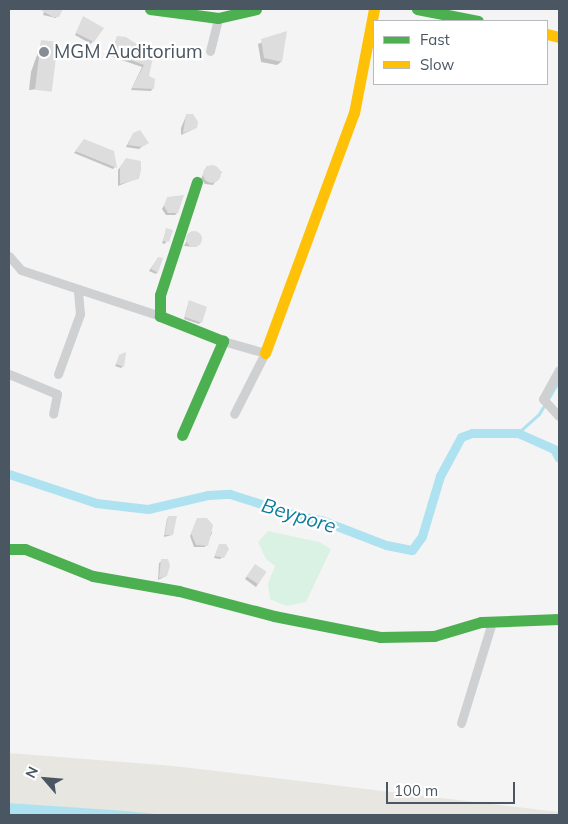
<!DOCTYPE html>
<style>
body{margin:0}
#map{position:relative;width:568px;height:824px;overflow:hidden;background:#f4f4f4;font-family:Mulish,sans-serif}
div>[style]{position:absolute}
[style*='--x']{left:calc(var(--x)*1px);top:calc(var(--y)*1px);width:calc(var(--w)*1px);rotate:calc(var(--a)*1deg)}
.green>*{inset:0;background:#d9f2e3}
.sand>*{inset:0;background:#e7e6e1}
.water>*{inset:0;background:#aee2f0}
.shadow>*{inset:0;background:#0003}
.stream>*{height:2.5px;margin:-1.25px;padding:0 1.25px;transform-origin:1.25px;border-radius:1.25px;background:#aee2f0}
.canal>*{height:9px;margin:-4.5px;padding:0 4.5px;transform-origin:4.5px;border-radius:4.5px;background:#aee2f0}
.building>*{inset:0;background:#ddddde;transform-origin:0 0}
.round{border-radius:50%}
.street>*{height:9px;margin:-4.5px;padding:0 4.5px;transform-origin:4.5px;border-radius:4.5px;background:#ced0d2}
.fast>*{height:11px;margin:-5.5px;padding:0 5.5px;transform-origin:5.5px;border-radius:5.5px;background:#4caf50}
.slow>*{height:11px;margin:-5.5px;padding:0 5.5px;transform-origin:5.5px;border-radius:5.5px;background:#ffc107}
.dots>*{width:14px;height:14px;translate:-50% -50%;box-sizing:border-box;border:2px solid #fff;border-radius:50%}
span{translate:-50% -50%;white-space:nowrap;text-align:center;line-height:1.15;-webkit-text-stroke:4.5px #fff;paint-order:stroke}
.poi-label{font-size:19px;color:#4a5661}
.left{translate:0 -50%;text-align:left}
.water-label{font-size:20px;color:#0c7c9b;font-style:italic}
.frame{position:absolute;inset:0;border:10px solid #4a5661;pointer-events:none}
.legend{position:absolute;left:373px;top:20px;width:175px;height:65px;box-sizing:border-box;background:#fff;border:1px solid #b7bbc0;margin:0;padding:6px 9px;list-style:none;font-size:15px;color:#4a5661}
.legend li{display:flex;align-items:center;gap:10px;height:25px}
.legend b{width:25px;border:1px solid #b7bbc0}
.north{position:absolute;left:20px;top:754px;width:50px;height:50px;-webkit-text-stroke:4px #fff;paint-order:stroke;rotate:297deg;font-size:14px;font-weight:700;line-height:20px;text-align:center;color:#4a5661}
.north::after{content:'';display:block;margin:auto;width:18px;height:22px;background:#4a5661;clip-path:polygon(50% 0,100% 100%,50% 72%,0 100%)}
.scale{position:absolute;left:386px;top:782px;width:129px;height:22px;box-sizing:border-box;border:2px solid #4a5661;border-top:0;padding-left:6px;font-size:15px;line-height:18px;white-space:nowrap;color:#4a5661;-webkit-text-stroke:4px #fff;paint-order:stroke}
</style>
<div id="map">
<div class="green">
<i style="clip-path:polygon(268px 531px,319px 542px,331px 549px,306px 602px,286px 606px,270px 599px,268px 584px,275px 566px,266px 559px,258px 542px)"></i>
</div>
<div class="sand">
<i style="clip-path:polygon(9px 753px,174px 766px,559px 812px,559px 815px,166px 815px,9px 803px)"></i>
</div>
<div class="water">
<i style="clip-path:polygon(9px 803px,126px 811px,166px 815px,9px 815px)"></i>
</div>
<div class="shadow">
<i style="clip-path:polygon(45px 9px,61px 9px,56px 18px,43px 15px)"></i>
<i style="clip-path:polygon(83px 18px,93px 41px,91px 44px,75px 35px)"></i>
<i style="clip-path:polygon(286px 33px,281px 62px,277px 65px,261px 62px,258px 44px)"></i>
<i style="clip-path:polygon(117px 37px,139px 48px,142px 45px,147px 76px,153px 88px,151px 91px,131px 90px,142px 67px,110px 56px)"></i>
<i style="clip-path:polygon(42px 41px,46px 88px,29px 90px,31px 72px)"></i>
<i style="clip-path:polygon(186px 116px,196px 128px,181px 135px,181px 128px)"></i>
<i style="clip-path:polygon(133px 134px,147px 143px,139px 149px,126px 147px)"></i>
<i style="clip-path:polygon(84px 141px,115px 167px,113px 169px,74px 153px)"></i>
<i style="clip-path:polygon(124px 162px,138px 178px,118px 186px,118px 170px)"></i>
<i style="clip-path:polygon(207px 166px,222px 172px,213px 185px,205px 184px,201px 179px)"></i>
<i style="clip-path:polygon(168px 198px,177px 213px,175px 215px,166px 215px,162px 209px)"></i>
<i style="clip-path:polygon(167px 229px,171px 231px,165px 244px,162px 243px)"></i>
<i style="clip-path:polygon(191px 233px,202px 237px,196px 247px,184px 246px)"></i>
<i style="clip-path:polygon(158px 258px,158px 271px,156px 274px,149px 271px)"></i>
<i style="clip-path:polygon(189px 301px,201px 322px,199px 324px,184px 319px)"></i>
<i style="clip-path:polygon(120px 356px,123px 366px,121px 368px,115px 366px)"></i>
<i style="clip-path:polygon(169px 517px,172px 535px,164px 537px,167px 519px)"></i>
<i style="clip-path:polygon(198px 519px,206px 519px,212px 533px,205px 547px,194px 547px,190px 536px)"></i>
<i style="clip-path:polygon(219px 545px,223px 557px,220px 559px,214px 558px)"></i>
<i style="clip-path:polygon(162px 561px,166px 576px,158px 580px,159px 563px)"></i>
<i style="clip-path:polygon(253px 568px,265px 572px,256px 587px,245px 579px)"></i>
</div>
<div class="stream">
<i style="--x:518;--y:433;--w:28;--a:-42"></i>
<i style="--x:539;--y:414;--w:39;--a:-59"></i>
</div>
<div class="canal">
<i style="--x:9;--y:474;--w:92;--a:18.4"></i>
<i style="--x:96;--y:503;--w:52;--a:6.6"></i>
<i style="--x:148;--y:509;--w:62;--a:-13.1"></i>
<i style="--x:208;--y:495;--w:22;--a:-3"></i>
<i style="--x:230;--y:494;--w:72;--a:17.7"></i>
<i style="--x:299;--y:516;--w:22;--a:10"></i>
<i style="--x:321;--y:520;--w:70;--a:21"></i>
<i style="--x:386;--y:545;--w:26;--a:11"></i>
<i style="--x:412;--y:550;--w:17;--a:-54"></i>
<i style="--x:422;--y:536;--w:63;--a:-73.3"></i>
<i style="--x:440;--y:476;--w:44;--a:-61.7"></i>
<i style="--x:461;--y:437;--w:12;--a:-20"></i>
<i style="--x:472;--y:433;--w:46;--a:0"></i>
<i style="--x:518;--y:433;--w:39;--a:24"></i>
<i style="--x:554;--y:449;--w:10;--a:61"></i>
</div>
<div class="building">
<i style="clip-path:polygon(39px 9px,63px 9px,59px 17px,53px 17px)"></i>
<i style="clip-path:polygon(83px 16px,104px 28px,94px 42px,76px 33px)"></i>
<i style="clip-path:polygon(287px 31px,282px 62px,264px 58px,261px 39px)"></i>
<i style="clip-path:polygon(117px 36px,126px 37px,141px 47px,142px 43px,155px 48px,149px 76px,155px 79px,154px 89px,132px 88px,144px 65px,112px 53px)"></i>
<i style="left:41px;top:40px;width:17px;height:50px;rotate:7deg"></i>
<i style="clip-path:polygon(186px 114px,193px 114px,198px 122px,197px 128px,183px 133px)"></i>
<i style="clip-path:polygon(140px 130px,149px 143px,142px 147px,128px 145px,133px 133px)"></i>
<i style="clip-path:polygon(84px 139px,114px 151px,117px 168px,75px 151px)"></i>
<i style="clip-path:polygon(126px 158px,141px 161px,141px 170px,139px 179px,120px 184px,120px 167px)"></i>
<i class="round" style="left:203px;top:165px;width:18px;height:18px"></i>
<i style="clip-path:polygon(184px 195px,178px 213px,168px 213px,164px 206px,167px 197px)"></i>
<i style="clip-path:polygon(166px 228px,173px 230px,169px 242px,163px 241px)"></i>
<i class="round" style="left:186px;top:231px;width:16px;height:16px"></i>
<i style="clip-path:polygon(158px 257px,163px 258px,158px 273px,151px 269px)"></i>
<i style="clip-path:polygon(189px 300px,207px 307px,202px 323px,185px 317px)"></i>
<i style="clip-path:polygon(126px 352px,124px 367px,116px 364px,119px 355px)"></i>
<i style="clip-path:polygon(168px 516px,177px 516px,173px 535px,165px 535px)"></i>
<i style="clip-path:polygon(197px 518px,207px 518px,213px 525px,208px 546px,196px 545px,191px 533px)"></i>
<i style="clip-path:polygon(219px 544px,226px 544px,229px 549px,224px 558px,215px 556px)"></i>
<i style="clip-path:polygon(161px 559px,168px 559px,170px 566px,167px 576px,159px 578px)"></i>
<i style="left:255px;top:564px;width:14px;height:15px;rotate:34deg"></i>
</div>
<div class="street">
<i style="--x:210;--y:51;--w:34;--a:-76"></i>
<i style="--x:9;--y:256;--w:18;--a:49"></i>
<i style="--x:21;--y:270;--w:146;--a:18.3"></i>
<i style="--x:223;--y:341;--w:44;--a:15.9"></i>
<i style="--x:265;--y:353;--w:68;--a:116.9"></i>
<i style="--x:559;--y:370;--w:33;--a:119"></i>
<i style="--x:543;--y:399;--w:23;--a:47"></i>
<i style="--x:9;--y:374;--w:52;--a:22.6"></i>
<i style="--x:57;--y:394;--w:20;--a:101"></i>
<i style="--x:58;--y:374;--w:64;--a:-69.9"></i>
<i style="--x:80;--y:314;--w:25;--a:-95"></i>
<i style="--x:461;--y:723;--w:106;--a:-72.9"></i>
</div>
<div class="fast">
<i style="--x:150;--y:9;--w:69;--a:7.5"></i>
<i style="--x:218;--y:18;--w:39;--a:-13"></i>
<i style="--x:417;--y:9;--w:62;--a:11.1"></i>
<i style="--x:182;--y:435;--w:103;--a:-66.4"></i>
<i style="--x:223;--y:341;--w:68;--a:-158.4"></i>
<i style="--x:160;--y:316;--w:21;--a:-90"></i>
<i style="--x:160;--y:295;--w:119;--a:-71.9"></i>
<i style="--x:9;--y:549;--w:16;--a:0"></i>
<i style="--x:25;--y:549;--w:73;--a:21.7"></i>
<i style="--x:93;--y:576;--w:87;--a:9.9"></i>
<i style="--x:179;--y:591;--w:98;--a:14.7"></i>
<i style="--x:274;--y:616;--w:108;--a:11.2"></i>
<i style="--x:380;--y:637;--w:54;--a:-1.1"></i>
<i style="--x:434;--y:636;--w:49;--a:-16.6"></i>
<i style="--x:481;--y:622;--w:78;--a:-2.2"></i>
</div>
<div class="slow">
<i style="--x:547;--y:34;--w:12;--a:14"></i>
<i style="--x:265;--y:353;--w:256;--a:-69.7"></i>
<i style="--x:354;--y:113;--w:106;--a:-79.1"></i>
</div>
<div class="dots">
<i style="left:44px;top:52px;background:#868d94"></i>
</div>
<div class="poi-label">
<span class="left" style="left:54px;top:52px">MGM Auditorium</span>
</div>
<div class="water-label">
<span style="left:299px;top:515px;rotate:17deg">Beypore</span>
</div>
<div class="frame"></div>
<ul class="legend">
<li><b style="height:6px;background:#4caf50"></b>Fast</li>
<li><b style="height:6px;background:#ffc107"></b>Slow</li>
</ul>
<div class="north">N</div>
<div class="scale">100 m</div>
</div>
